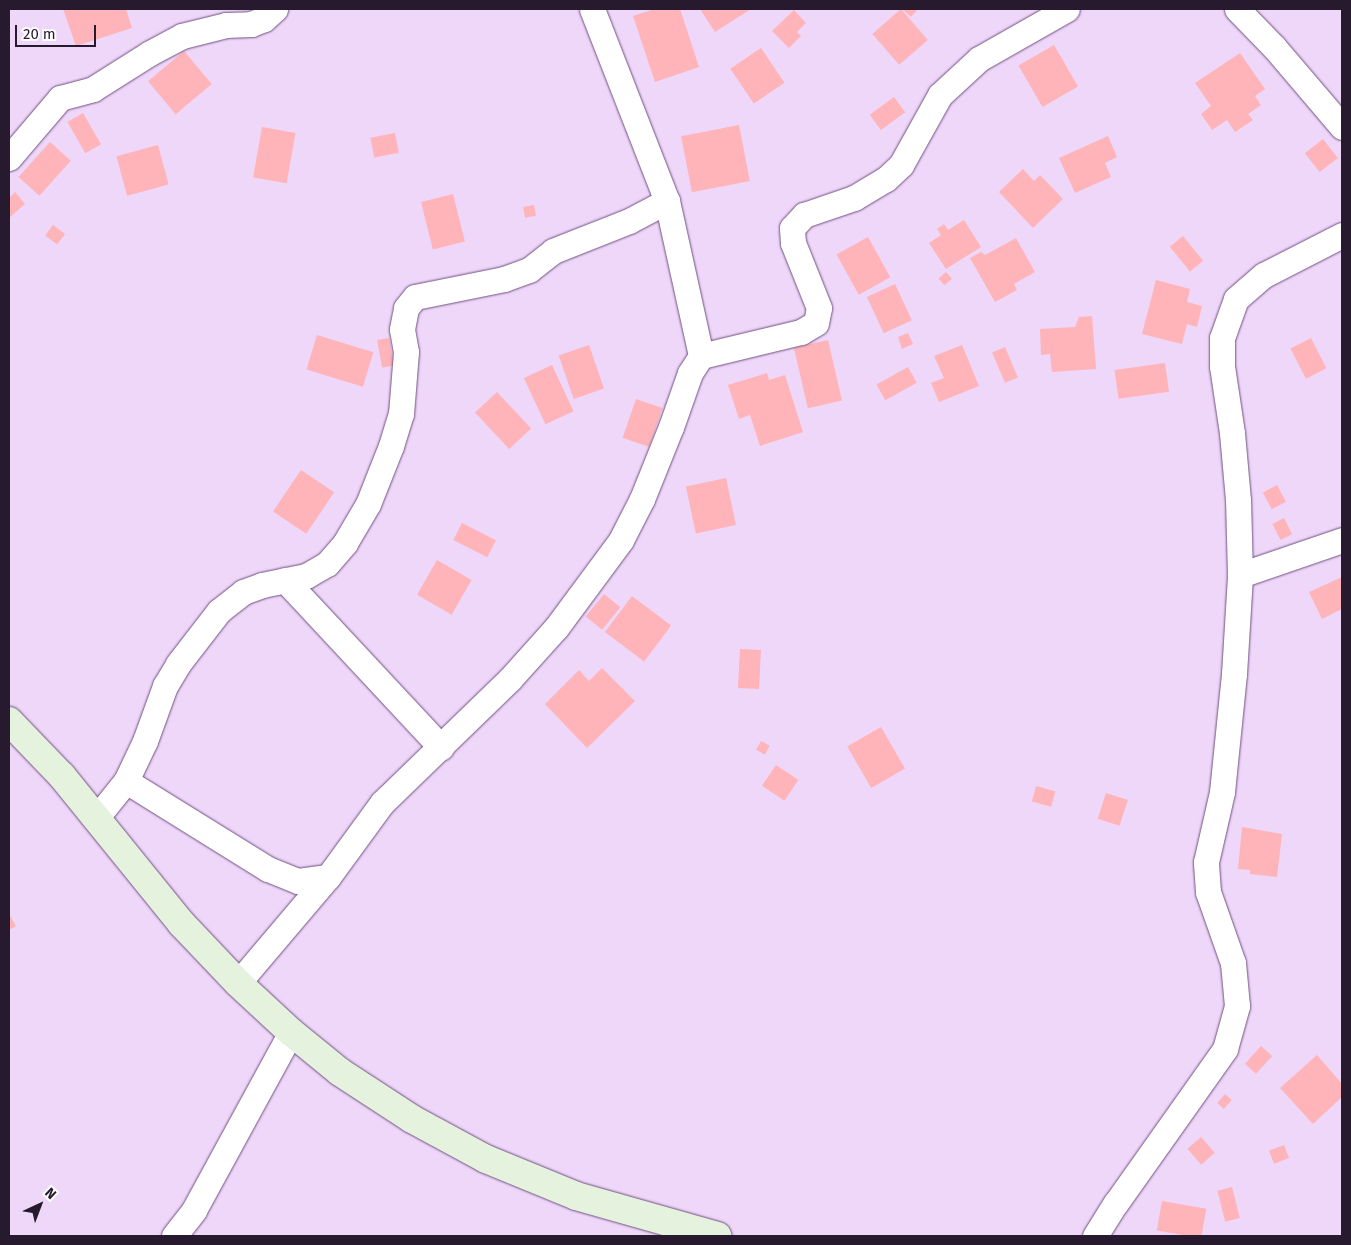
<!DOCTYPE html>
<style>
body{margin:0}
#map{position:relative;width:1351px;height:1245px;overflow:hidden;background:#eed7f9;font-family:"Fira Sans",sans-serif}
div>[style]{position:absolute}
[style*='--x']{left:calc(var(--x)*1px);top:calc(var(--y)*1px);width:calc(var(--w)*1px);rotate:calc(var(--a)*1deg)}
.building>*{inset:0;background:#feb4b9;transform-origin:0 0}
.roads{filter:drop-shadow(0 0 1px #704f80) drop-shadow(0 0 1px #704f80)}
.street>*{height:25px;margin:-12.5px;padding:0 12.5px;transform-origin:12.5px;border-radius:12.5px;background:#fff}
.secondary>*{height:28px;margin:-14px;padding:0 14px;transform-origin:14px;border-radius:14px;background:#e5f2de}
span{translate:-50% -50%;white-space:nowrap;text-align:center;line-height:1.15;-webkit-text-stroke:4.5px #fff;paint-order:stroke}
.frame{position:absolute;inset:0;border:10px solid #281a2e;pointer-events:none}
.north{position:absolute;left:15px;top:1180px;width:50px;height:50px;-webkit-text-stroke:4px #fff;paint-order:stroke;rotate:43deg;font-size:14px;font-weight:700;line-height:20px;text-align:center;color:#281a2e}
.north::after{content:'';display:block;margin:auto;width:18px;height:22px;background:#281a2e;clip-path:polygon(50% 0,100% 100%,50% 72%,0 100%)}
.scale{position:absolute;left:15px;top:25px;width:81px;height:22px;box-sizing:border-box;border:2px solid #281a2e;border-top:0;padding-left:6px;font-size:15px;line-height:18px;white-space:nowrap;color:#281a2e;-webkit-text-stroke:4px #fff;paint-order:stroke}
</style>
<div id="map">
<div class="building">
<i style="clip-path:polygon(63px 9px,126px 9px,132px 28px,76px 46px)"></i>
<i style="clip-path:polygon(655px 9px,680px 9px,699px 67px,655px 82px,633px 16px)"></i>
<i style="clip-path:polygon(700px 9px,751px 9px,715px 32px)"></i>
<i style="left:901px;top:9px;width:41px;height:38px;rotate:49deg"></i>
<i style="clip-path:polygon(902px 9px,918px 9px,911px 17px)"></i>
<i style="clip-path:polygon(794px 10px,806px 23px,797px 32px,801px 36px,789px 48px,772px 31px)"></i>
<i style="left:1054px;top:45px;width:48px;height:41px;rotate:60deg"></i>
<i style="left:761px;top:48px;width:42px;height:37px;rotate:56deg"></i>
<i style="left:184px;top:51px;width:43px;height:47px;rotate:50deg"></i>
<i style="clip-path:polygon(1240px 53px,1265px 89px,1255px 96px,1261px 105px,1248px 114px,1253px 120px,1235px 132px,1227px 120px,1212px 130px,1201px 114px,1211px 106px,1195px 83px)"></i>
<i style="left:894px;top:97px;width:19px;height:30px;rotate:54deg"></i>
<i style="left:83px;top:113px;width:36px;height:18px;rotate:60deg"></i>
<i style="left:739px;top:125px;width:57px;height:59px;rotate:79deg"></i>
<i style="left:262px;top:127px;width:34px;height:51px;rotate:10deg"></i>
<i style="left:395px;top:133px;width:20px;height:25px;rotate:79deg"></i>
<i style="clip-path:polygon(1108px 136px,1117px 157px,1105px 163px,1111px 177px,1075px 193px,1059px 158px)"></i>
<i style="left:1323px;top:139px;width:24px;height:23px;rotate:52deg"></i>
<i style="left:50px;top:142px;width:28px;height:47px;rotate:42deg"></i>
<i style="left:158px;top:145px;width:41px;height:43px;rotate:75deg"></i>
<i style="clip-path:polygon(1023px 169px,1034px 181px,1040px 175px,1063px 199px,1033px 228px,999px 192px)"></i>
<i style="clip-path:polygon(15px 192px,25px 204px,9px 218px,9px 198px)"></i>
<i style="left:453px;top:194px;width:49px;height:33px;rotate:76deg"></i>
<i style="left:534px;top:205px;width:11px;height:11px;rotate:80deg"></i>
<i style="clip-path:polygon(964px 220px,981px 247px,946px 269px,929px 243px,941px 235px,937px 229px,944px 224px,948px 230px)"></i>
<i style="left:53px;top:225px;width:15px;height:13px;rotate:37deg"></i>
<i style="left:1183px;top:236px;width:32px;height:17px;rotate:51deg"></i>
<i style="left:868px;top:237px;width:46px;height:36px;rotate:61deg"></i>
<i style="clip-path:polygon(1016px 238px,1035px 272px,1014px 284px,1017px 290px,995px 302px,970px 258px,981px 252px,985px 255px)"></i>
<i style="left:946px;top:272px;width:9px;height:10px;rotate:49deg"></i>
<i style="clip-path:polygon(1156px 280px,1190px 289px,1187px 302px,1202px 306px,1197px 327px,1187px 324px,1182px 344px,1142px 334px)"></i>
<i style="left:895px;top:284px;width:40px;height:31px;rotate:65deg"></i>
<i style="clip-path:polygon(1092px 316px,1096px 369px,1052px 372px,1050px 354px,1041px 355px,1040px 329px,1075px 327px,1079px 317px)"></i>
<i style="clip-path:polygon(908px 333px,913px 344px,902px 349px,898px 337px)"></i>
<i style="left:317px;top:335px;width:59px;height:36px;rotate:17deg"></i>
<i style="left:389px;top:338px;width:28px;height:12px;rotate:80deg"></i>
<i style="left:1311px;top:338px;width:34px;height:23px;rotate:63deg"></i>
<i style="left:828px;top:340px;width:62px;height:35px;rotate:77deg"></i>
<i style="left:589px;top:345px;width:46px;height:32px;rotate:71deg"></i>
<i style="clip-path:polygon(962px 345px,979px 386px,939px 402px,931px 383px,944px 378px,934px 356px)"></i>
<i style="left:1005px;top:347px;width:33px;height:14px;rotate:67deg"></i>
<i style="left:1165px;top:363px;width:29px;height:51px;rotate:82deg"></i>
<i style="left:552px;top:365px;width:51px;height:31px;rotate:65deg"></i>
<i style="left:908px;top:367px;width:18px;height:36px;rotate:61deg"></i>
<i style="clip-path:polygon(767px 373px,769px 380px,785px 375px,803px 432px,760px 446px,750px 415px,739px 419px,728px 385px)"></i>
<i style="left:497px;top:392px;width:50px;height:30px;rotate:47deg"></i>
<i style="left:636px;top:399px;width:28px;height:41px;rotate:19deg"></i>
<i style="left:301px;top:470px;width:40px;height:50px;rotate:34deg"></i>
<i style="left:726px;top:478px;width:48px;height:41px;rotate:78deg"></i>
<i style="left:1277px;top:485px;width:19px;height:16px;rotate:62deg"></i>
<i style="left:1284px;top:518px;width:18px;height:13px;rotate:63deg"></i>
<i style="left:462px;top:523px;width:38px;height:19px;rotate:27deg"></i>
<i style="left:437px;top:560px;width:40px;height:40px;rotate:30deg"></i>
<i style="clip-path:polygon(1342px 577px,1342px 609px,1322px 619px,1309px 592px)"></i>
<i style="left:604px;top:594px;width:21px;height:29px;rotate:39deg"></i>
<i style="left:632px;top:596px;width:49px;height:45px;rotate:37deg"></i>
<i style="left:740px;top:649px;width:21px;height:39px;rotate:3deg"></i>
<i style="clip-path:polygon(602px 668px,635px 701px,587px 748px,545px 704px,579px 670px,589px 681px)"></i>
<i style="left:881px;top:727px;width:48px;height:39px;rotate:60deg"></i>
<i style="left:761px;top:741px;width:10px;height:10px;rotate:29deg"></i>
<i style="left:776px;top:765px;width:27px;height:25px;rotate:34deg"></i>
<i style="left:1036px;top:786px;width:20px;height:16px;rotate:15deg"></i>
<i style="left:1106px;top:793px;width:23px;height:27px;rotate:18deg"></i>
<i style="clip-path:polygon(1242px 827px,1282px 834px,1277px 877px,1250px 874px,1250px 870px,1238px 869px)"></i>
<i style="clip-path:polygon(9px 914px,16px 926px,9px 930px)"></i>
<i style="left:1261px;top:1046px;width:15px;height:24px;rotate:42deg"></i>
<i style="clip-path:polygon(1317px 1055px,1342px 1084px,1342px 1097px,1313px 1124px,1280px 1088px)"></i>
<i style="left:1225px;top:1094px;width:9px;height:12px;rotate:41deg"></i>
<i style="left:1201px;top:1137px;width:21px;height:18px;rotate:49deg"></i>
<i style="left:1284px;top:1145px;width:14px;height:16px;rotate:69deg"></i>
<i style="left:1232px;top:1187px;width:32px;height:15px;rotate:76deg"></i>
<i style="left:1162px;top:1201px;width:45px;height:30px;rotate:10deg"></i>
</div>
<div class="roads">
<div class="street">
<i style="--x:592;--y:9;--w:206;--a:68.7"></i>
<i style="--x:667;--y:201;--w:159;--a:77.6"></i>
<i style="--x:1237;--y:9;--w:53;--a:45.8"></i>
<i style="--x:1274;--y:47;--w:105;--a:49.6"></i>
<i style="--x:9;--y:158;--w:79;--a:-49.6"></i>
<i style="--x:60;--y:98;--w:34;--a:-15"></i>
<i style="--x:93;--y:89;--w:67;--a:-32.3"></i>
<i style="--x:150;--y:53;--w:36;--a:-28"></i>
<i style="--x:182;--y:36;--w:45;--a:-14"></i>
<i style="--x:226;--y:25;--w:25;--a:-2"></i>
<i style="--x:251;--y:24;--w:14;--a:-21"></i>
<i style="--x:264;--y:19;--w:15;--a:-42"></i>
<i style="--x:1240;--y:575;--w:108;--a:-18.9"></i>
<i style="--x:285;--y:580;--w:229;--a:47"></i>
<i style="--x:126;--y:781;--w:167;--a:31.8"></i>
<i style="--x:268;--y:869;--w:32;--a:22"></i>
<i style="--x:298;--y:881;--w:30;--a:-8"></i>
<i style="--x:97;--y:817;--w:46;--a:-51.1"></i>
<i style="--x:126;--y:781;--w:44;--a:-64.6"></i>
<i style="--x:145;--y:741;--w:59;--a:-70"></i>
<i style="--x:165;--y:686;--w:26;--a:-59"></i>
<i style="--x:178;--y:664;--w:67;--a:-52.3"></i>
<i style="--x:219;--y:611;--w:31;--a:-38"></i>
<i style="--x:243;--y:592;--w:20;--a:-20"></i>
<i style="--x:262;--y:585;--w:45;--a:-11.6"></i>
<i style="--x:306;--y:576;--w:24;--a:-30"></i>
<i style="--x:327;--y:564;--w:28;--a:-49"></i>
<i style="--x:345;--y:543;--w:45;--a:-59.5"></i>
<i style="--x:368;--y:504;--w:62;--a:-68.4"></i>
<i style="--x:391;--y:446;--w:34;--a:-73"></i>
<i style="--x:401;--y:414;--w:62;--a:-85.4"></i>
<i style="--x:406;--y:352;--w:23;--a:-100"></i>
<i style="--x:402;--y:329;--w:21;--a:-79"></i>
<i style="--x:406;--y:308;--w:14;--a:-51"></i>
<i style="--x:415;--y:297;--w:91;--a:-11.4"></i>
<i style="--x:504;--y:279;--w:27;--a:-20"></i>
<i style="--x:529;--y:270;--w:31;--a:-38"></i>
<i style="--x:553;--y:251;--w:82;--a:-21.5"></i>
<i style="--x:629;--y:221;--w:43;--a:-27.8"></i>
<i style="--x:238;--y:983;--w:139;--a:-49.7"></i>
<i style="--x:328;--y:877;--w:92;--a:-53.9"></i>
<i style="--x:382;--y:803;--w:178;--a:-44.1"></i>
<i style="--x:510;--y:679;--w:69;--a:-48"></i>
<i style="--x:556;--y:628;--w:109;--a:-53.5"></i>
<i style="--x:621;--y:540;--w:46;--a:-62.9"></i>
<i style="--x:642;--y:499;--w:78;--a:-68.1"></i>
<i style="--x:671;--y:427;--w:57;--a:-70.6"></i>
<i style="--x:690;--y:373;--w:20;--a:-57"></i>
<i style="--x:701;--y:356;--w:103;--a:-13.5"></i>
<i style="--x:801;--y:332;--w:17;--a:-31"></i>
<i style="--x:816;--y:323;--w:15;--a:-79"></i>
<i style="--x:819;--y:308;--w:70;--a:-111.8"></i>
<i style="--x:793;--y:243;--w:15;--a:-94"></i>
<i style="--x:792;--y:228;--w:18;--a:-47"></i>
<i style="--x:804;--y:215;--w:53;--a:-18.8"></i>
<i style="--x:854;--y:198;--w:37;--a:-31"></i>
<i style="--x:886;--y:179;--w:21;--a:-43"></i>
<i style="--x:901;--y:165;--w:80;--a:-60.9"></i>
<i style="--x:940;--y:95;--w:53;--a:-42.7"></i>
<i style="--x:979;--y:59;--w:101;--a:-29.6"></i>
<i style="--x:174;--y:1236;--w:33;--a:-52"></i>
<i style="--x:194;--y:1210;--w:203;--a:-61.4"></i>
<i style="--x:1095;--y:1236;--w:39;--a:-58"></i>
<i style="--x:1116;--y:1203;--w:189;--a:-54.7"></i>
<i style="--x:1225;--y:1049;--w:45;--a:-74.4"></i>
<i style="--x:1237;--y:1006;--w:43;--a:-95.3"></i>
<i style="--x:1233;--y:963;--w:75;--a:-109.4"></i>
<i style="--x:1208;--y:892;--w:30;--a:-94"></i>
<i style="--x:1206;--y:862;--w:72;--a:-77.1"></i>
<i style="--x:1222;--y:792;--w:119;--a:-84.2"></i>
<i style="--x:1234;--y:674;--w:99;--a:-86.5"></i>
<i style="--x:1240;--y:575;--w:75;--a:-91.5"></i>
<i style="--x:1238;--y:500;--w:67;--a:-95.1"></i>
<i style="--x:1232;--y:433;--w:68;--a:-98.5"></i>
<i style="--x:1222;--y:366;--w:28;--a:-90"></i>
<i style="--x:1222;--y:338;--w:41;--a:-70.3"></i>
<i style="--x:1236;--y:299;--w:37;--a:-41"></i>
<i style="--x:1264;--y:275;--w:88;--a:-27.1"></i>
</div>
<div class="secondary">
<i style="--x:9;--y:721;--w:76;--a:46.1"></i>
<i style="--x:62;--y:776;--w:189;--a:51"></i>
<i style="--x:181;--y:923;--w:83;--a:46.5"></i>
<i style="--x:238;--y:983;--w:72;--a:42.8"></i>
<i style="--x:291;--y:1032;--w:63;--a:39.2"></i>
<i style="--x:340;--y:1072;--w:86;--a:33.1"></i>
<i style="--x:412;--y:1119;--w:84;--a:28.4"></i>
<i style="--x:486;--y:1159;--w:97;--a:22.3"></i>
<i style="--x:576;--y:1196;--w:147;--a:15.8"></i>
</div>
</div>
<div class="frame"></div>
<div class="north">N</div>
<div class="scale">20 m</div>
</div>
